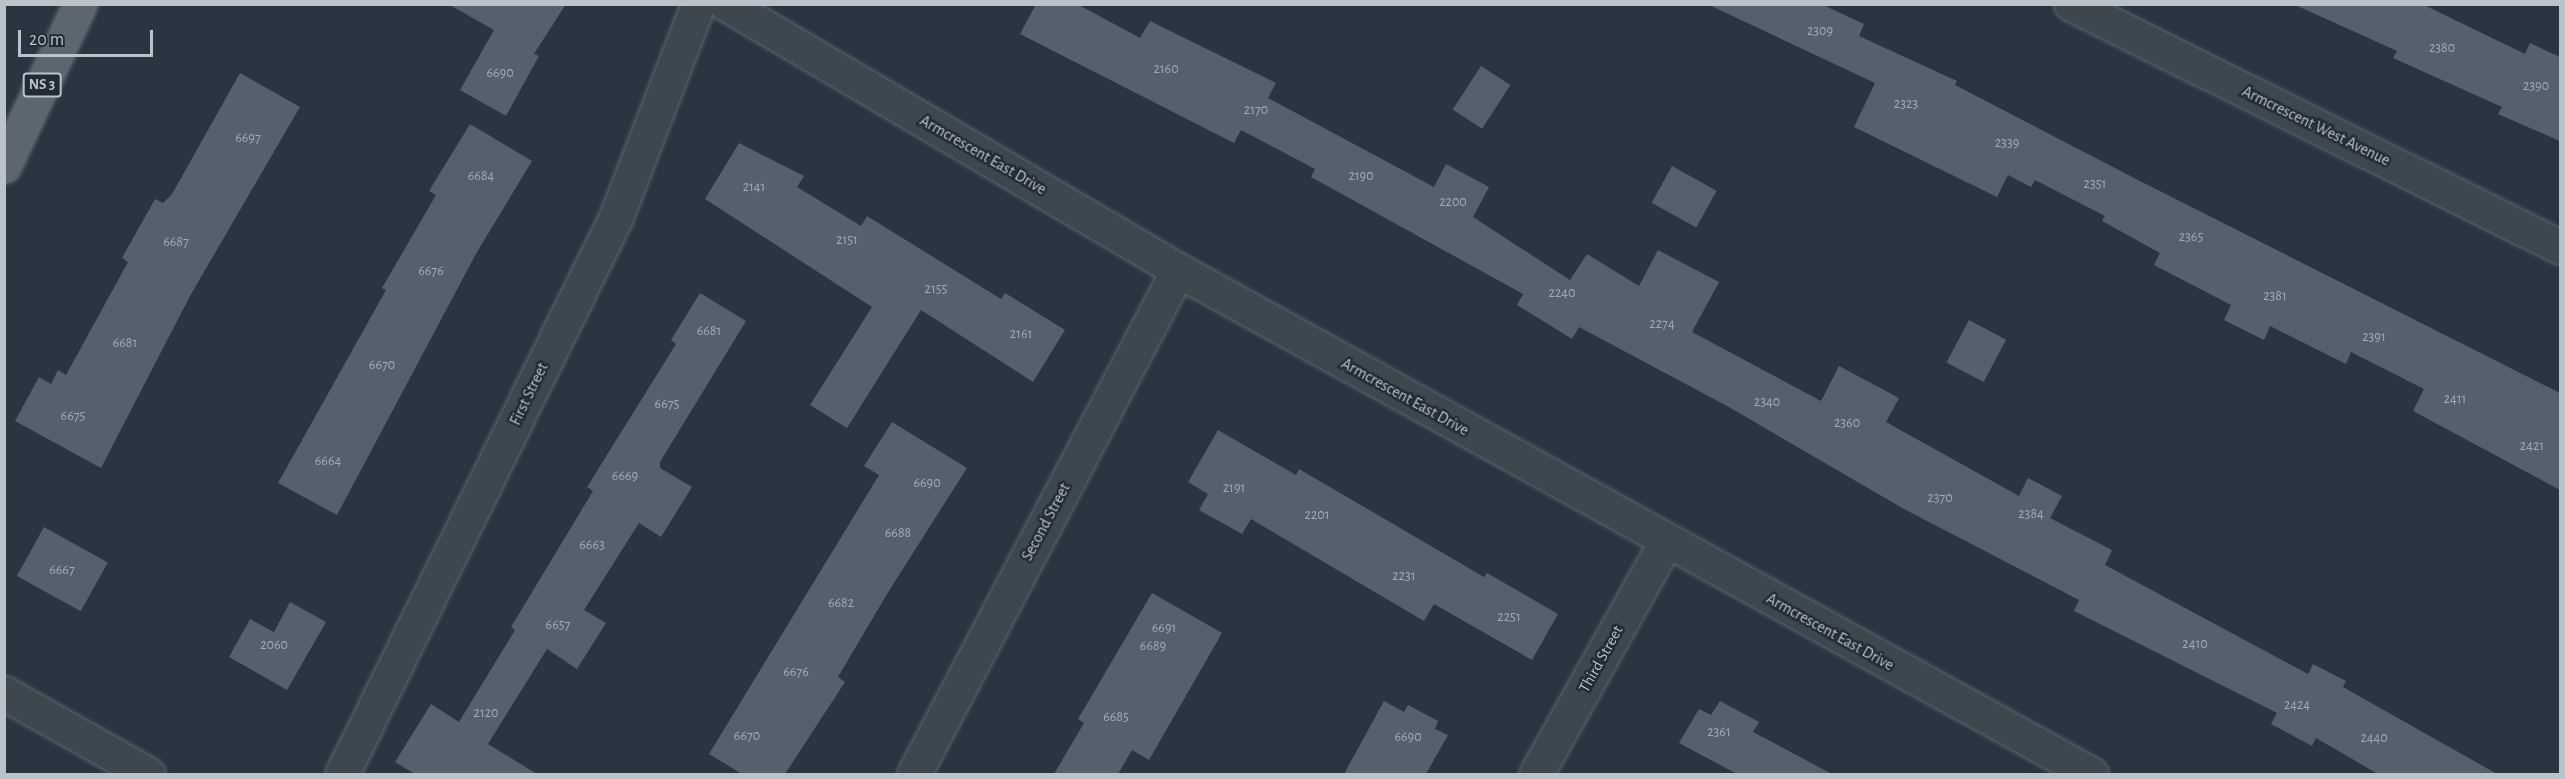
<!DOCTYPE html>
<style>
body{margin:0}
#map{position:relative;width:2565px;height:779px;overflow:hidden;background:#293540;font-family:"Alegreya Sans",sans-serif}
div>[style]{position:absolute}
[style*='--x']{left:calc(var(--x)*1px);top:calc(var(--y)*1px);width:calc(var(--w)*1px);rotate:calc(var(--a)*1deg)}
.building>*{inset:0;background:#55606d;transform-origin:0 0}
.roads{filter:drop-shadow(0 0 2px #5b656e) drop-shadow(0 0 2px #5b656e)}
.minor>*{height:33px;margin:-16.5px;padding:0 16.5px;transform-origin:16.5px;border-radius:16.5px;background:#3d4750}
.major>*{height:33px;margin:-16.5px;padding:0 16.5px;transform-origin:16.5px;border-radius:16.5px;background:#5c6670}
span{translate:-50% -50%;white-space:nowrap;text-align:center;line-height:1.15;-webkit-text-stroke:5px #222c36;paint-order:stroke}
.number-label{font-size:14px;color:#a1aab3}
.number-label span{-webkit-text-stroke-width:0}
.shield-label span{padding:2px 4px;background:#222c36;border:2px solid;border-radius:4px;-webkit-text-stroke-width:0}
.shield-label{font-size:15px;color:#bac2ca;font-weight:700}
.street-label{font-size:16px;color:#bac2ca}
.frame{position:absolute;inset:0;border:6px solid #bac2ca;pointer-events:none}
.scale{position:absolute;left:18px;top:30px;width:135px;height:27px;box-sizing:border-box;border:3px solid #bac2ca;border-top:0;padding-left:8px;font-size:18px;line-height:21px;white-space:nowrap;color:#bac2ca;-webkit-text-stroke:4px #222c36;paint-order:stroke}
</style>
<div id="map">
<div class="building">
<i style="clip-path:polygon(448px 4px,566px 4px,534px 54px,539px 56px,506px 116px,460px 90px,494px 30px)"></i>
<i style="clip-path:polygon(1036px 4px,1077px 4px,1140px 38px,1150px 21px,1276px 83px,1268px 98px,1434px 187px,1446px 164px,1489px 187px,1473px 217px,1570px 280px,1587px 254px,1639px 286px,1658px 250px,1719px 282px,1692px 332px,1821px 401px,1839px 366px,1899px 398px,1886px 422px,2019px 496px,2028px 478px,2062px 496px,2050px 518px,2112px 550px,2105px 565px,2308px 674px,2313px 664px,2346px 681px,2343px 687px,2497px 774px,2378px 774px,2316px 738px,2312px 746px,2271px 724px,2277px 713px,2074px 611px,2079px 600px,1904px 509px,1727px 406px,1579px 327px,1572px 339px,1517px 305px,1523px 294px,1311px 177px,1315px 169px,1241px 130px,1234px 143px,1020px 34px)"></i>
<i style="clip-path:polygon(1707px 4px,1821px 4px,1864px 24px,1859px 36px,1957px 81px,1955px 85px,2138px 180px,2560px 393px,2560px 490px,2413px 411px,2424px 389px,2351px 352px,2346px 364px,2270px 326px,2264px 340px,2224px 320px,2231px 305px,2154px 265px,2160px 253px,2102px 221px,2105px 216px,2035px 180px,2031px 187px,2008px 175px,1997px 197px,1854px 127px,1875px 83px)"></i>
<i style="clip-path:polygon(2293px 4px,2422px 4px,2525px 54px,2530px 43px,2560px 57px,2560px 141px,2498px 114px,2502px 107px,2393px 58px,2397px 51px)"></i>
<i style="left:1481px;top:66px;width:35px;height:52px;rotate:33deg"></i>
<i style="clip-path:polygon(240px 73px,300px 107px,190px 296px,101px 468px,15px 421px,39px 377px,51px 384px,58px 370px,66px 375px,128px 262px,122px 258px,155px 199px,163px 203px,172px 194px)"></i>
<i style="clip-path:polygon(470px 124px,532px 161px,477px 252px,337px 515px,278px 483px,386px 290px,382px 288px,436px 195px,429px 191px)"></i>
<i style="clip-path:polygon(739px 143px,804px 176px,797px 187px,861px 226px,867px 216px,1001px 299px,1005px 293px,1065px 330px,1033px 382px,921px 310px,847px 428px,810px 405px,872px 307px,705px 199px)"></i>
<i style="left:1672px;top:166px;width:51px;height:42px;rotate:29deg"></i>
<i style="clip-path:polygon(700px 293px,746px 321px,660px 462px,660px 468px,692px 487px,661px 537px,639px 523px,584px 610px,606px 623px,577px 669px,547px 649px,488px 744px,537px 774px,415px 774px,395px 762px,431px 704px,459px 722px,515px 630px,511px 627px,593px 491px,587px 487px,676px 344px,671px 340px)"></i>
<i style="left:1969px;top:320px;width:42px;height:48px;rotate:28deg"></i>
<i style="clip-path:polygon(892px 422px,967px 468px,887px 594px,838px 677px,845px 682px,785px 774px,742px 774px,709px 754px,879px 475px,864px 466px)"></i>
<i style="clip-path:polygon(1218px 430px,1296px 475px,1299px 469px,1484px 577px,1487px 573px,1558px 614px,1532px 660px,1434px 604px,1424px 621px,1251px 519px,1242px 534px,1199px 510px,1208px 494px,1188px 482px)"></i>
<i style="left:44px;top:527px;width:73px;height:56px;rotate:29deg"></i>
<i style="clip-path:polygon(1152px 593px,1222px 633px,1149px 760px,1132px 750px,1118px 774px,1054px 774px,1084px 723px,1078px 719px)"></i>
<i style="clip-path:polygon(290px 602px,326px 622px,287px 690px,229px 657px,250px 619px,274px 632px)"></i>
<i style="clip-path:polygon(1384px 701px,1404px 712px,1408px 705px,1438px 721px,1435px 729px,1448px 735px,1426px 774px,1344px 774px)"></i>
<i style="clip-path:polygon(1720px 701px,1759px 722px,1753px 732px,1832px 774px,1737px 774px,1679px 743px,1699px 709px,1711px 715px)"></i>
</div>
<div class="roads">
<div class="minor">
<i style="--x:726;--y:4;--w:524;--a:30.48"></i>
<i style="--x:1178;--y:270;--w:1043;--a:28.9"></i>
<i style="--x:2071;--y:4;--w:546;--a:26.42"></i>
<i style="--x:4;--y:693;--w:165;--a:29.4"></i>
<i style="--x:342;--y:774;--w:621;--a:-63.81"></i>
<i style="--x:616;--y:217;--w:228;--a:-68.9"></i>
<i style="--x:914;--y:774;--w:569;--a:-62.35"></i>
<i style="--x:1536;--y:774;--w:265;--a:-60.8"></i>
</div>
<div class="major">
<i style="--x:4;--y:166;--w:179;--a:-64.9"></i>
</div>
</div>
<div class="number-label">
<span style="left:1820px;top:31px">2309</span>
<span style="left:2442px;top:48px">2380</span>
<span style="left:1166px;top:69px">2160</span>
<span style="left:500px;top:73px">6690</span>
<span style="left:2536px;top:86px">2390</span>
<span style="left:1906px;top:104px">2323</span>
<span style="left:1256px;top:110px">2170</span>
<span style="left:248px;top:138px">6697</span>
<span style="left:2007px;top:143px">2339</span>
<span style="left:481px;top:176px">6684</span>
<span style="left:1361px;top:176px">2190</span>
<span style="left:2095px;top:184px">2351</span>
<span style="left:754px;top:187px">2141</span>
<span style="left:1453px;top:202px">2200</span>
<span style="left:2191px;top:237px">2365</span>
<span style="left:847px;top:240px">2151</span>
<span style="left:176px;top:242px">6687</span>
<span style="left:431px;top:271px">6676</span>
<span style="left:936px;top:289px">2155</span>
<span style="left:1562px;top:293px">2240</span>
<span style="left:2275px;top:296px">2381</span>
<span style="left:1662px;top:324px">2274</span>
<span style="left:709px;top:331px">6681</span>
<span style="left:1021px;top:334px">2161</span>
<span style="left:2374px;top:337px">2391</span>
<span style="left:125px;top:343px">6681</span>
<span style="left:382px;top:365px">6670</span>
<span style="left:2455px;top:399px">2411</span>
<span style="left:1767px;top:402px">2340</span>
<span style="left:667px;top:404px">6675</span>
<span style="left:73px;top:416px">6675</span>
<span style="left:1847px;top:423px">2360</span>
<span style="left:2532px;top:446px">2421</span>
<span style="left:328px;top:461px">6664</span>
<span style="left:625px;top:476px">6669</span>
<span style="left:927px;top:483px">6690</span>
<span style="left:1234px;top:488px">2191</span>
<span style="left:1940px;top:498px">2370</span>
<span style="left:2031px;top:514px">2384</span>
<span style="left:1317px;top:515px">2201</span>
<span style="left:898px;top:533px">6688</span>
<span style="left:592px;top:545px">6663</span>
<span style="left:62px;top:570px">6667</span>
<span style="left:1404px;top:576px">2231</span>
<span style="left:841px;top:603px">6682</span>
<span style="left:1509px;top:617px">2251</span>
<span style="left:558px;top:625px">6657</span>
<span style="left:1164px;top:628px">6691</span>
<span style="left:2195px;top:644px">2410</span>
<span style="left:274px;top:645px">2060</span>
<span style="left:1153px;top:646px">6689</span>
<span style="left:796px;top:672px">6676</span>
<span style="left:2297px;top:705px">2424</span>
<span style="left:486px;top:713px">2120</span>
<span style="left:1116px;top:717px">6685</span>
<span style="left:1719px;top:732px">2361</span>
<span style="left:747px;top:736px">6670</span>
<span style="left:1408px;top:737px">6690</span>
<span style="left:2374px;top:738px">2440</span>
</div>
<div class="shield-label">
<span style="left:42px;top:85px">NS 3</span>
</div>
<div class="street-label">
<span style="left:2316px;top:126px;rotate:26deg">Armcrescent West Avenue</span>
<span style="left:983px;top:155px;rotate:30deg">Armcrescent East Drive</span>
<span style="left:529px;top:394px;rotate:-64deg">First Street</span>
<span style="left:1405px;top:397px;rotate:29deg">Armcrescent East Drive</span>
<span style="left:1046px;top:522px;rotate:-62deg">Second Street</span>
<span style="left:1830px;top:632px;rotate:29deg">Armcrescent East Drive</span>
<span style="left:1601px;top:659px;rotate:-61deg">Third Street</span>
</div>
<div class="frame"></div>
<div class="scale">20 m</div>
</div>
